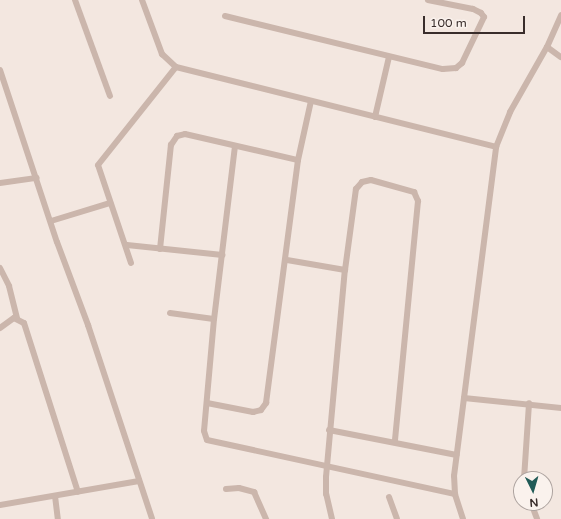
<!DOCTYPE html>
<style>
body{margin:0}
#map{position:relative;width:561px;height:519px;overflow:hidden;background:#f3e7e0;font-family:"Varela Round",sans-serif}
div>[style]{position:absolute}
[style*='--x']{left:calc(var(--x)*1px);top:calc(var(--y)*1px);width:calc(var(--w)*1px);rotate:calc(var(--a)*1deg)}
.street>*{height:6px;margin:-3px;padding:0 3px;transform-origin:3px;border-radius:3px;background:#cbb6ac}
span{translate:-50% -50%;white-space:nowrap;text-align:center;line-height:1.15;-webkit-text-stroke:3.5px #faf2ed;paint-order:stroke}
.north{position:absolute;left:513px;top:471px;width:40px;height:40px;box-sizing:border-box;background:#faf2ed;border:1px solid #ada39f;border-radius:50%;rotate:175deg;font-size:11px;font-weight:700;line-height:16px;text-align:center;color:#392d2b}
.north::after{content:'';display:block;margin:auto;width:14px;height:18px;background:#205a56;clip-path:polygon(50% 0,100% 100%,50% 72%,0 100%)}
.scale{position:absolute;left:423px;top:16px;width:102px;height:18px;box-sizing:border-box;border:2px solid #392d2b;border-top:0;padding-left:5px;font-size:12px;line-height:14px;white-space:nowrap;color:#392d2b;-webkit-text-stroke:3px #faf2ed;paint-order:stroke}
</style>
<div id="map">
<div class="street">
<i style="--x:75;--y:0;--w:102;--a:70"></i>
<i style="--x:142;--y:0;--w:58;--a:69.7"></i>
<i style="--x:162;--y:54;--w:19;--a:43"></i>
<i style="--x:176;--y:67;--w:330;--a:14"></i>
<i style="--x:225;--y:16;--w:224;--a:13.7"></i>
<i style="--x:443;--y:69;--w:13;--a:-4"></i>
<i style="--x:456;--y:68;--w:8;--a:-40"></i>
<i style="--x:462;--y:63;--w:51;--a:-64.4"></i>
<i style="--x:484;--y:17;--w:5;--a:-127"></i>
<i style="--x:481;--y:13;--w:9;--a:-153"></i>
<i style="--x:473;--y:9;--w:46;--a:-168.7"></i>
<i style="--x:547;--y:47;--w:17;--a:36"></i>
<i style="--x:0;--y:70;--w:181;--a:71.7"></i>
<i style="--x:57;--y:242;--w:89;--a:69.5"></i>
<i style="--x:88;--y:325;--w:204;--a:71.7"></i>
<i style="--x:375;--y:117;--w:62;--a:-76.9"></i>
<i style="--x:235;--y:146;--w:174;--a:96.9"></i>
<i style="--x:214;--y:319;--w:112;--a:95.1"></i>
<i style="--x:204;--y:431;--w:9;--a:72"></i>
<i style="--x:207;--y:440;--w:254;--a:12.3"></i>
<i style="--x:0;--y:183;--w:37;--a:-8"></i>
<i style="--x:51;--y:221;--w:62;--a:-17"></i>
<i style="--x:127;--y:245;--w:96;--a:6"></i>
<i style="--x:160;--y:249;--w:105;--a:-84"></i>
<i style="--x:171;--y:145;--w:11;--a:-56"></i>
<i style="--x:177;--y:136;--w:8;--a:-14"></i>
<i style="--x:185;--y:134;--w:116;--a:13"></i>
<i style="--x:287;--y:260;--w:59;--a:9.8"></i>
<i style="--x:131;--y:263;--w:103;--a:-108.6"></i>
<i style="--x:98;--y:165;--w:125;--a:-51.5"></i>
<i style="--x:0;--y:268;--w:20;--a:63"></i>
<i style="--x:9;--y:286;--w:33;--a:76"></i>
<i style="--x:170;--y:313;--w:44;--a:7.8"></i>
<i style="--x:0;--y:328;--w:17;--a:-36"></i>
<i style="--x:14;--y:318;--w:11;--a:27"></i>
<i style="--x:24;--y:323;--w:177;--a:72.3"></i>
<i style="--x:464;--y:398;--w:98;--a:5.9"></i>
<i style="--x:207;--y:403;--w:47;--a:11.1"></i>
<i style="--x:253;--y:412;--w:8;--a:-14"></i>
<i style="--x:261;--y:410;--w:9;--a:-54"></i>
<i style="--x:266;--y:403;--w:245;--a:-82.5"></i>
<i style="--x:298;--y:160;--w:60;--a:-77.6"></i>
<i style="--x:329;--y:430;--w:130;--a:11.1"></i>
<i style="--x:524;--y:479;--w:76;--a:-86.2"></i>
<i style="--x:226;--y:489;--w:13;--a:-4"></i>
<i style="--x:239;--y:488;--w:16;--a:15"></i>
<i style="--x:254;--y:492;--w:30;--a:66"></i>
<i style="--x:55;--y:496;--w:23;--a:83"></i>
<i style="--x:389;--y:497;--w:23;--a:70"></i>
<i style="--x:531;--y:503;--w:17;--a:69"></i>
<i style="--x:0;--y:505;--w:141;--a:-9.8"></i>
<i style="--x:332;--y:519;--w:26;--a:-103"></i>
<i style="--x:326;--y:494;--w:17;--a:-90"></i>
<i style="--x:326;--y:477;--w:208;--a:-84.8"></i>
<i style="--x:345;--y:270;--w:82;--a:-82.3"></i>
<i style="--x:356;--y:189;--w:9;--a:-49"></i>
<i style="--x:362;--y:182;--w:9;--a:-13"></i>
<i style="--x:371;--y:180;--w:45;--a:15.6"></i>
<i style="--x:414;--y:192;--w:10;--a:66"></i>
<i style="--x:418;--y:201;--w:242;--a:95.5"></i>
<i style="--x:463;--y:519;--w:26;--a:-108"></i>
<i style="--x:455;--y:494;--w:18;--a:-93"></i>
<i style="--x:454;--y:476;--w:332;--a:-82.7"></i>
<i style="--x:496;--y:147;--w:38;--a:-68"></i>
<i style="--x:510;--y:112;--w:75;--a:-60.4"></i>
<i style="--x:547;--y:47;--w:35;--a:-66"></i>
</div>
<div class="north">N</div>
<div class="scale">100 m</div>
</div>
